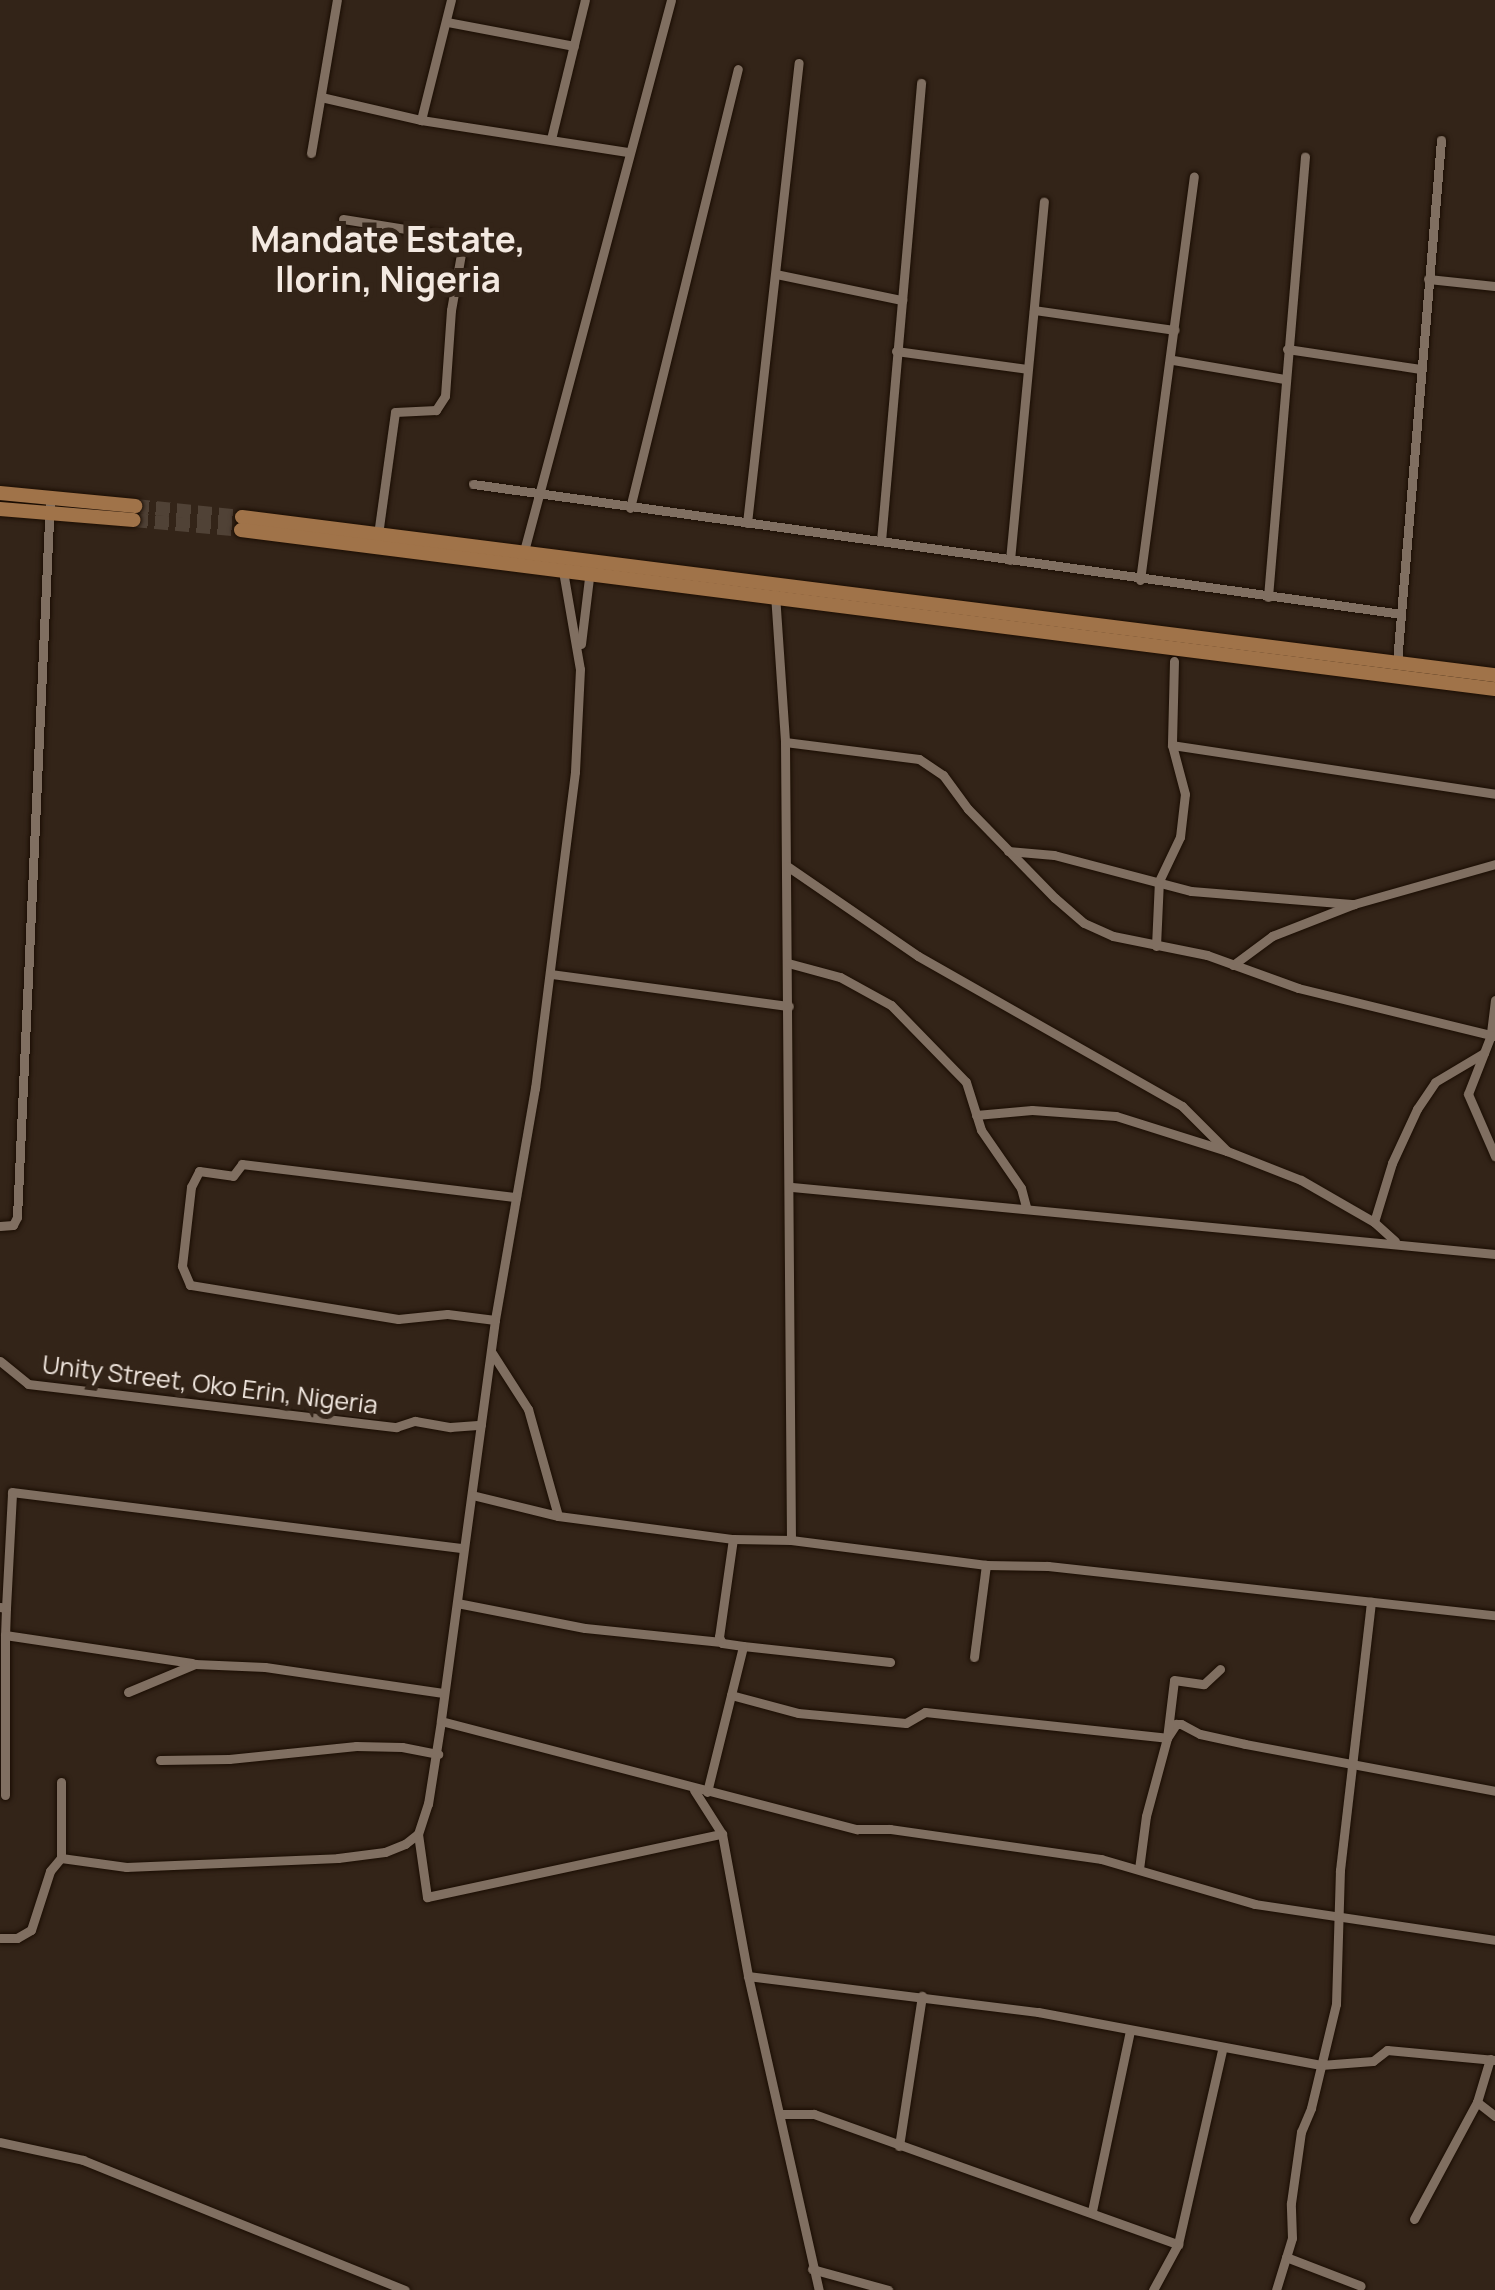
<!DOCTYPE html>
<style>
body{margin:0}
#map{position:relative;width:1495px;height:2290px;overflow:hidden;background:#332418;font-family:Manrope,sans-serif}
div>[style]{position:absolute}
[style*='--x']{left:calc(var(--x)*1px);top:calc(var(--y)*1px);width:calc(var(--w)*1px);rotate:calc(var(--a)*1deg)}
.primary-tunnel>*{height:14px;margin-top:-7px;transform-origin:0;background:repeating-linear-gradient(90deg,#504236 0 14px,transparent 0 21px)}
.roads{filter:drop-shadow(0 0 2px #1a0d03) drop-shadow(0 0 2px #1a0d03)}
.minor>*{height:9px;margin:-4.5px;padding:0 4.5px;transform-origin:4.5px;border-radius:4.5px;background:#806f61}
.primary>*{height:14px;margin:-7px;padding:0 7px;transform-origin:7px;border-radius:7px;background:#a07349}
span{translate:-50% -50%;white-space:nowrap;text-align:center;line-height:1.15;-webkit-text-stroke:10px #332418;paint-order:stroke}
.street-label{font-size:25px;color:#f3e9e1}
.district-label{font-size:35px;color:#f3e9e1;font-weight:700}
</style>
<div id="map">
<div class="primary-tunnel">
<i style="--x:135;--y:506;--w:108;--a:5.9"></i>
<i style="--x:134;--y:520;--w:107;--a:5.3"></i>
</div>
<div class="roads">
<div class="minor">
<i style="--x:447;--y:22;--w:129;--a:10.7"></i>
<i style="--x:321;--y:97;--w:103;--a:13"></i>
<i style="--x:421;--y:120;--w:209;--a:8.8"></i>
<i style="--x:421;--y:120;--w:124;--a:-76"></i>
<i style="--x:551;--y:139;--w:143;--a:-76.3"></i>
<i style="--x:311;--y:153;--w:155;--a:-80.4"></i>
<i style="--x:343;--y:219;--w:107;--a:9.1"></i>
<i style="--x:449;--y:236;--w:12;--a:35"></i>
<i style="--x:459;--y:243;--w:11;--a:80"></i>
<i style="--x:461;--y:254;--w:57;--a:100.1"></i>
<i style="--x:451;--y:310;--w:86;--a:94"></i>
<i style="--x:445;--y:396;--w:17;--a:123"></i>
<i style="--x:436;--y:410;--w:41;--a:177.2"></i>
<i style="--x:395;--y:412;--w:123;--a:97.9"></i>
<i style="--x:776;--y:274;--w:129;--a:11.7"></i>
<i style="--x:1428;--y:279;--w:67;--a:6"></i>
<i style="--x:1034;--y:310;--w:142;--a:8.1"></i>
<i style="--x:1287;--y:349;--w:135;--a:8.5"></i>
<i style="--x:896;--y:351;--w:132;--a:7.8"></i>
<i style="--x:1173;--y:360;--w:113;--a:9.7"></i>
<i style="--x:473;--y:484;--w:937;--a:7.97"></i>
<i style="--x:630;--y:508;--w:452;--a:-76.2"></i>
<i style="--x:747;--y:523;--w:463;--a:-83.6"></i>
<i style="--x:881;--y:541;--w:460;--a:-85"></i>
<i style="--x:524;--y:551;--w:570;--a:-75.06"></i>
<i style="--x:1010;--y:560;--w:360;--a:-84.6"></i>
<i style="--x:563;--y:571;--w:99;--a:80.2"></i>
<i style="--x:580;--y:669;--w:103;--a:92.8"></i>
<i style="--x:575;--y:772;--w:319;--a:97.2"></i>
<i style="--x:535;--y:1088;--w:235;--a:99.8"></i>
<i style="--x:495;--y:1320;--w:405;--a:97.7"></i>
<i style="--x:441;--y:1721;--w:430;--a:14.6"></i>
<i style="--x:857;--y:1829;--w:33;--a:0"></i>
<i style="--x:890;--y:1829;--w:213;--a:8.1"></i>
<i style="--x:1101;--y:1859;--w:160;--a:16.3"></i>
<i style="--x:1255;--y:1904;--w:243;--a:8.5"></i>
<i style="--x:1140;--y:580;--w:407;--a:-82.4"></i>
<i style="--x:775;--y:594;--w:148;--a:86.1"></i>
<i style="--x:785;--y:742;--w:798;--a:89.57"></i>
<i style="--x:1268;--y:597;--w:442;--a:-85.2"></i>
<i style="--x:581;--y:644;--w:75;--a:-83.1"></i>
<i style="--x:1174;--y:661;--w:84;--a:91.4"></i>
<i style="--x:1172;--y:745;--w:327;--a:8.6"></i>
<i style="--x:1397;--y:662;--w:524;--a:-85.18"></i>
<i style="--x:785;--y:742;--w:135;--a:7.2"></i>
<i style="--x:919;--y:759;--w:29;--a:34"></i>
<i style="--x:943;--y:775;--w:42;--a:53.7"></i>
<i style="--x:968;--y:809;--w:124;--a:45.7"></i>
<i style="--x:1055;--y:898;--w:38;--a:41"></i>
<i style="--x:1084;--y:923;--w:32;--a:24"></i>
<i style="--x:1113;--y:936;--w:96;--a:11.4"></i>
<i style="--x:1207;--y:955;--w:97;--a:19.9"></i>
<i style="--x:1298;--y:988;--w:203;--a:13.7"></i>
<i style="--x:1008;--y:851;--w:46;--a:5"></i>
<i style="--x:1054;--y:855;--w:142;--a:14.7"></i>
<i style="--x:1191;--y:891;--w:164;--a:4.6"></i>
<i style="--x:787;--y:866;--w:159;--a:34.5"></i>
<i style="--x:918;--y:956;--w:304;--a:29.6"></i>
<i style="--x:1182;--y:1106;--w:64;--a:45"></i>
<i style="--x:1227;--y:1151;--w:79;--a:21.4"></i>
<i style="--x:1301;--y:1180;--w:84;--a:29.9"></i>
<i style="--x:1156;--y:946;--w:65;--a:-87.4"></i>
<i style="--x:1159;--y:881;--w:49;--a:-64.5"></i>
<i style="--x:1180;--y:837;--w:43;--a:-83.4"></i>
<i style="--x:1185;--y:794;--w:51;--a:-104.9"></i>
<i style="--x:788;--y:963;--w:54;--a:15.1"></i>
<i style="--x:840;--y:977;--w:58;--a:28.8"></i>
<i style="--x:891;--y:1005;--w:107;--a:45.8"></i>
<i style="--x:966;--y:1082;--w:50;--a:72.6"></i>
<i style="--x:981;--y:1130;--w:70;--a:55.4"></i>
<i style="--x:1021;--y:1188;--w:20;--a:75"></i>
<i style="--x:1233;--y:965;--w:49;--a:-36.6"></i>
<i style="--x:1272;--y:936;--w:88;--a:-21.3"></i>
<i style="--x:1354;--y:904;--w:147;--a:-15.8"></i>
<i style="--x:551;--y:974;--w:240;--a:7.7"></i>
<i style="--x:1495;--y:1000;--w:35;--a:97"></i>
<i style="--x:1491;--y:1035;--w:63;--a:111.3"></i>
<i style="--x:1468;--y:1094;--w:68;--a:66.5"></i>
<i style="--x:976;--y:1115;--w:56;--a:-5.1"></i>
<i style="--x:1032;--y:1110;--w:84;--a:4.1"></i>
<i style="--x:1116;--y:1116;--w:116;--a:17.5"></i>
<i style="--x:792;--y:1187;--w:706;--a:5.44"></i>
<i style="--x:0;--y:1226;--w:13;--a:-4"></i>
<i style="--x:13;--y:1225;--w:9;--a:-63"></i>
<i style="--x:17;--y:1217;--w:719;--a:-87.37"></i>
<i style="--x:1395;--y:1241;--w:28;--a:-138"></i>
<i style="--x:1374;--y:1222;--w:62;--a:-73"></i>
<i style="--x:1392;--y:1163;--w:60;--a:-65.2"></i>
<i style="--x:1417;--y:1109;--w:32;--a:-56"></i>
<i style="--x:1435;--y:1082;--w:57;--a:-30.6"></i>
<i style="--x:495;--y:1320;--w:48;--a:-172.9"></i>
<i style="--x:447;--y:1314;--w:49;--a:174.2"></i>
<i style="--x:398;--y:1319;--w:211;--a:-170.7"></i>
<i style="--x:190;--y:1285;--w:21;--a:-113"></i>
<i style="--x:182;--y:1266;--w:80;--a:-83.5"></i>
<i style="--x:191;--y:1187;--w:18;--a:-63"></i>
<i style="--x:199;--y:1171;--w:34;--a:8"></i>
<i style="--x:233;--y:1176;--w:15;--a:-53"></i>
<i style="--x:242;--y:1164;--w:276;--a:6.9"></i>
<i style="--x:492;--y:1353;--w:67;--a:57.3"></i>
<i style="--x:528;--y:1409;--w:111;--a:74.3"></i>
<i style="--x:0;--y:1361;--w:36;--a:39"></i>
<i style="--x:28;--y:1384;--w:371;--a:6.7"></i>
<i style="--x:396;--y:1427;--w:20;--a:-18"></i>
<i style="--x:415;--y:1421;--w:36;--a:10"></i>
<i style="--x:450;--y:1427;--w:31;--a:-4"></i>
<i style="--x:472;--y:1495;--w:89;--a:13.7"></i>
<i style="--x:558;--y:1516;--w:177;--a:7.5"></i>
<i style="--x:733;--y:1539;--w:58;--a:1"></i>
<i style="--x:791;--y:1540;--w:197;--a:7.3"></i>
<i style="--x:986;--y:1565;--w:62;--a:0.9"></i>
<i style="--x:1048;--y:1566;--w:450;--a:6.3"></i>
<i style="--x:457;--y:1603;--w:130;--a:11.1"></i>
<i style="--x:585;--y:1628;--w:137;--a:5.9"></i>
<i style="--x:0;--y:1607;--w:6;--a:9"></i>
<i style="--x:6;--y:1608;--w:27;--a:92"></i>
<i style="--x:5;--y:1635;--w:189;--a:8.5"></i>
<i style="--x:6;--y:1608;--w:116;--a:-87"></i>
<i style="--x:12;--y:1492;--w:454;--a:7.1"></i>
<i style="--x:743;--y:1646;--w:148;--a:6.2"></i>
<i style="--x:974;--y:1657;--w:93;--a:-82.6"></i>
<i style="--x:128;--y:1692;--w:73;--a:-22.7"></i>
<i style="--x:195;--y:1664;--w:70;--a:2.5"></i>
<i style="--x:265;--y:1667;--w:180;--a:8.3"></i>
<i style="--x:731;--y:1695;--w:69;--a:15"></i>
<i style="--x:798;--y:1713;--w:108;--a:5.3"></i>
<i style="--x:906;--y:1723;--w:22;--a:-30"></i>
<i style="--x:925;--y:1712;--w:243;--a:6.1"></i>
<i style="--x:1167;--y:1738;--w:17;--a:-57"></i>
<i style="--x:1176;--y:1724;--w:5;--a:0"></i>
<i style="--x:1181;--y:1724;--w:21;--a:28"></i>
<i style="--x:1200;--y:1734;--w:46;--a:12.5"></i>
<i style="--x:1245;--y:1744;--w:254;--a:10.6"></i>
<i style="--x:160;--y:1760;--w:69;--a:-0.8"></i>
<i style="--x:229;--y:1759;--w:128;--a:-5.8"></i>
<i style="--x:356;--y:1746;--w:46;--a:1.2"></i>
<i style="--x:402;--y:1747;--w:37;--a:11"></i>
<i style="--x:61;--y:1782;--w:76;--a:90"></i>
<i style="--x:694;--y:1790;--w:52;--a:57.5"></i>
<i style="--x:722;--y:1834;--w:144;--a:79.6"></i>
<i style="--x:748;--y:1976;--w:322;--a:77.3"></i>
<i style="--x:707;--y:1792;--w:150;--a:-76.1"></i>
<i style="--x:743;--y:1646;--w:21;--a:-172"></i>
<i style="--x:722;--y:1643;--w:7;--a:-117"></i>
<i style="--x:719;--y:1637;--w:99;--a:-81.9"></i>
<i style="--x:5;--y:1795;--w:160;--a:-90"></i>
<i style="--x:418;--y:1834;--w:64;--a:81.9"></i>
<i style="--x:427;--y:1897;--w:302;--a:-12.1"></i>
<i style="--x:1139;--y:1869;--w:53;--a:-82.5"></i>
<i style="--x:1146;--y:1816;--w:81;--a:-74.9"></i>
<i style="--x:1167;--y:1738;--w:58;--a:-83.1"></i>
<i style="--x:1174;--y:1680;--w:30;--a:8"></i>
<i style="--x:1204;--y:1684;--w:22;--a:-43"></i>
<i style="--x:0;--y:1938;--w:17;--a:0"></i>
<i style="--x:17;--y:1938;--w:16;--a:-30"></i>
<i style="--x:31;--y:1930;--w:62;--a:-72.1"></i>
<i style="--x:50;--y:1871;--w:17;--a:-50"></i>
<i style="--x:61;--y:1858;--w:66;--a:7.9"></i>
<i style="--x:126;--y:1867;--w:212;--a:-2.4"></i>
<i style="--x:338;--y:1858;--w:47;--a:-7.3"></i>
<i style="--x:385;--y:1852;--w:22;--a:-22"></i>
<i style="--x:405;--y:1844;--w:16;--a:-38"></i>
<i style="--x:418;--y:1834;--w:32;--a:-72"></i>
<i style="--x:428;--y:1804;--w:84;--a:-81.1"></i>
<i style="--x:748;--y:1976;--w:292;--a:7.1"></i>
<i style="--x:1038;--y:2012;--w:288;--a:10.6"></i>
<i style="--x:1321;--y:2065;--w:52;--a:-4.4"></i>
<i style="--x:1373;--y:2061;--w:18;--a:-38"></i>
<i style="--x:1387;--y:2050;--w:108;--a:5.3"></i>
<i style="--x:1477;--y:2102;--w:23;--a:38"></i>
<i style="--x:780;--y:2114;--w:34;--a:0"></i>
<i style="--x:814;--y:2114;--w:387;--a:19.7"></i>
<i style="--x:0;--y:2142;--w:85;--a:12.2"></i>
<i style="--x:83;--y:2160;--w:347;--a:22"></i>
<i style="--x:899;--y:2146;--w:152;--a:-81.3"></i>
<i style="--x:1092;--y:2211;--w:184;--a:-78.1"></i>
<i style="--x:1414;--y:2219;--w:133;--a:-61.7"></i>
<i style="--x:1477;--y:2102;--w:45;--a:-73.2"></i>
<i style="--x:1286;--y:2257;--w:80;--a:21.1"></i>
<i style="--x:812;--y:2269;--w:79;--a:15.4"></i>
<i style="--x:1153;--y:2290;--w:52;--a:-61.5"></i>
<i style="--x:1178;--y:2244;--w:199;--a:-77.2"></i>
<i style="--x:1276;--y:2290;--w:54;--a:-72.9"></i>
<i style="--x:1292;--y:2238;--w:35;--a:-92"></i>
<i style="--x:1291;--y:2203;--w:72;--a:-82"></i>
<i style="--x:1301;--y:2132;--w:26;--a:-67"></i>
<i style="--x:1311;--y:2108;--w:107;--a:-76.5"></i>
<i style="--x:1336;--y:2004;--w:134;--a:-88.3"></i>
<i style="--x:1340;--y:1870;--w:270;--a:-83.4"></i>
</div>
<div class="primary">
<i style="--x:0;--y:493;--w:136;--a:5.5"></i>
<i style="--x:0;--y:509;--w:134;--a:4.7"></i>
<i style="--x:242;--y:517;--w:1263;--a:7.19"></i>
<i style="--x:241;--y:530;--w:1264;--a:7.23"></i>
</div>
</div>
<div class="street-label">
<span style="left:210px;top:1385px;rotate:7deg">Unity Street, Oko Erin, Nigeria</span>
</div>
<div class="district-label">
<span style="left:388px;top:259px">Mandate Estate,<br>Ilorin, Nigeria</span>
</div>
</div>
